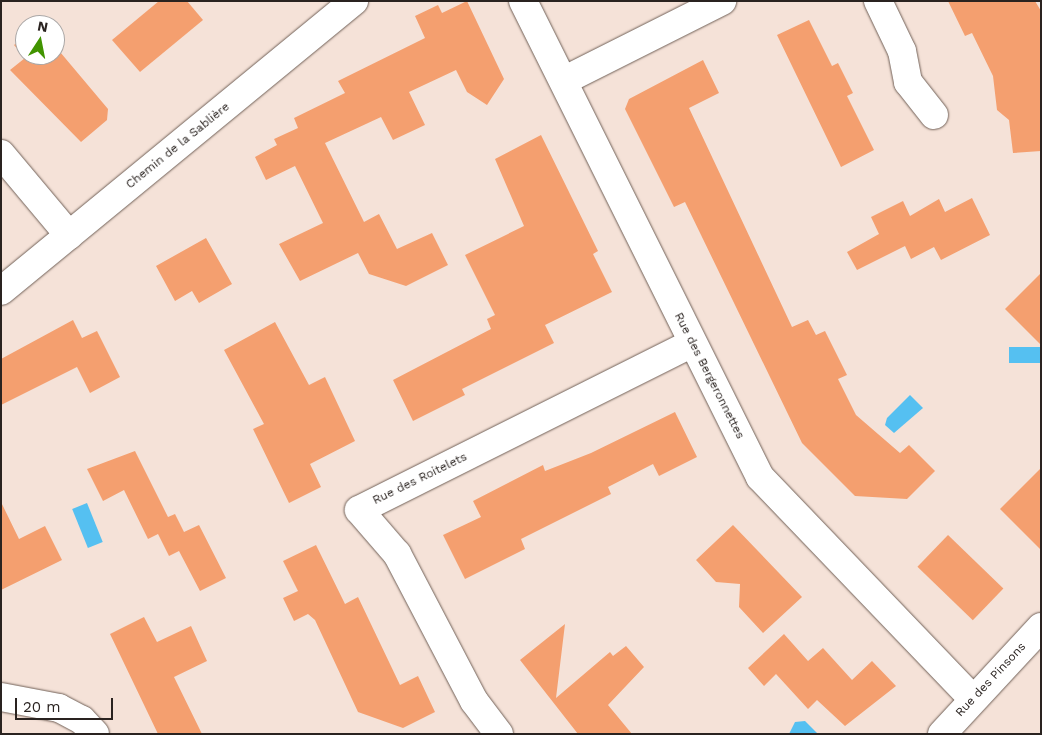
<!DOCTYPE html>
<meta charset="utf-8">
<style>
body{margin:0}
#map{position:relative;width:1042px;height:735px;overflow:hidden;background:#f5e2d8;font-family:"Work Sans",sans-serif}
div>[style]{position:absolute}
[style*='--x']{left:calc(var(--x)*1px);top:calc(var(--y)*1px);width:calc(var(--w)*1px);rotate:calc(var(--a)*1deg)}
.water>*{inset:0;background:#55c0f1;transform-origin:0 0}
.building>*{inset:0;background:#f49f6f;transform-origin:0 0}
.roads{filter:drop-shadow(0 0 1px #716158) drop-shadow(0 0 1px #716158)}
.street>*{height:28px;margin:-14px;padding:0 14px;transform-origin:14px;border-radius:14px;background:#fff}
span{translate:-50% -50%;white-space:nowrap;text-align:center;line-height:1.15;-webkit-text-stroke:4px #fff;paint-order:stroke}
.street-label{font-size:12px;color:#2a2320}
.frame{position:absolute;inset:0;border:2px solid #2a2320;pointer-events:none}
.north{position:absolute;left:15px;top:15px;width:50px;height:50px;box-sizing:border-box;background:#fff;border:1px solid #aaa7a6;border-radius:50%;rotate:11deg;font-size:14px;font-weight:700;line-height:20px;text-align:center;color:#2a2320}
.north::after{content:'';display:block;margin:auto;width:18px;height:22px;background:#419400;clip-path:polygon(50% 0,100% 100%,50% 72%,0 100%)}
.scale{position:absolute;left:15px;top:698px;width:98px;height:22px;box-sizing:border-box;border:2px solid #2a2320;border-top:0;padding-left:6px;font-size:15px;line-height:18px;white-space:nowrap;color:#2a2320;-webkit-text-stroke:4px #fff;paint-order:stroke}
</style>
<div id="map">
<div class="water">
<i style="left:1041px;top:347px;width:16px;height:32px;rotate:90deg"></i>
<i style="clip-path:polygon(910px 395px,923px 408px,894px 433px,885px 425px,887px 418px)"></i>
<i style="left:87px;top:503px;width:42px;height:16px;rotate:68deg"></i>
<i style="clip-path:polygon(805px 721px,818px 734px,789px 734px,795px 722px)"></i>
</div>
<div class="building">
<i style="clip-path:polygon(159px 1px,187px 1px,203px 20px,140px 72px,112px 40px)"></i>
<i style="clip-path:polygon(467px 1px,504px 79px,487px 105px,467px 92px,456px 70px,409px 92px,425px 125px,393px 140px,381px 117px,325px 143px,364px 222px,379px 214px,397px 249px,432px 233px,448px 265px,406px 286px,369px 274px,358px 253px,300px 281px,279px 244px,323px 223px,295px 166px,266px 180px,255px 157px,277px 145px,274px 139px,298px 128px,294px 118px,345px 93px,338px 81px,425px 38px,415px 16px,438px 5px,442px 13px)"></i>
<i style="clip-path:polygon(948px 1px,1035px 1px,1041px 11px,1041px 151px,1013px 153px,1009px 120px,997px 110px,993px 76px,972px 33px,965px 36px)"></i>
<i style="clip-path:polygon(809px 20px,832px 66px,838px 63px,853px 93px,847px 96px,874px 150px,841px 167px,777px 35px)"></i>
<i style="clip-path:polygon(25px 36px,25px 55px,55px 55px,55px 46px,108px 109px,107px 120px,81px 142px,10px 70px,25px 58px,14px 45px)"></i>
<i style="clip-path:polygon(703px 60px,719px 93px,689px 108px,792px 327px,808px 320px,816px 335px,825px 331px,847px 375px,838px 379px,856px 415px,900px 453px,909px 445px,935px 471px,907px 499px,855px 496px,802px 443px,685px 202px,674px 207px,625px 109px,629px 99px)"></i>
<i style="clip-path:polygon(541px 135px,598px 251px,593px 254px,612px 292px,545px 325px,554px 343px,462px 389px,465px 395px,413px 421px,393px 380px,491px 329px,487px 319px,495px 315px,465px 255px,524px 226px,495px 159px)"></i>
<i style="clip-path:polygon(972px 198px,990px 235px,941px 260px,934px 247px,911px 259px,905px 246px,857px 270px,847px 252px,879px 234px,871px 217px,903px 201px,910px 216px,939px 199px,945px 212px)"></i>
<i style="clip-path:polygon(206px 238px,232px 284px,199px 303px,192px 291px,175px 301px,156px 266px)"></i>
<i style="clip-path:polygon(1041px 273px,1041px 345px,1005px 309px)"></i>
<i style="clip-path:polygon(73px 320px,82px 338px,97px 331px,120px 377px,90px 393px,77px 367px,1px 405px,1px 359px)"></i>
<i style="clip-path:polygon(275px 322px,309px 385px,325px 377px,355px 441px,310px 464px,321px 487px,289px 503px,253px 429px,264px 424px,224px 350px)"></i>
<i style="clip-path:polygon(675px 412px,697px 457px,659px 476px,653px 464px,608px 487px,611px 494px,521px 539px,525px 549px,465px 579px,443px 535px,481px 517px,473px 501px,543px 465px,545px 471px,591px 453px)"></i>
<i style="clip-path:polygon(135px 451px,168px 517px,175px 514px,184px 532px,199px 525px,226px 578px,200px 591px,179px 551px,169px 556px,158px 534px,148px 539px,124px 490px,103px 501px,87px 469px)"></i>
<i style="clip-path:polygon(1041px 468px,1041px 550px,1000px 509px)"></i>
<i style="clip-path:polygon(1px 502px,19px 539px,45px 526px,62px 560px,1px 590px)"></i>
<i style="clip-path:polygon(733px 525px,802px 597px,763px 633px,739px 607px,740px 584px,716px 582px,696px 560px)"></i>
<i style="left:948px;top:535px;width:77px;height:44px;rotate:44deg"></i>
<i style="clip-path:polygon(316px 545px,345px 604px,358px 597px,400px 685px,418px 676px,435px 712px,403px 728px,358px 712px,315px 620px,308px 614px,294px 621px,283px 598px,298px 591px,283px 561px)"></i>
<i style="clip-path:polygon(144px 617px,157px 642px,191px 626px,207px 661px,174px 677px,202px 734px,158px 734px,110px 634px)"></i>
<i style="clip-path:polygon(565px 624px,556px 698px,610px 652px,613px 656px,626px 646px,644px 667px,608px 705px,632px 734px,578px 734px,520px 660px)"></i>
<i style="clip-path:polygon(784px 634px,808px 661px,823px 648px,852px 680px,872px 661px,896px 686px,845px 726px,817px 700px,808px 709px,776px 674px,764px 686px,748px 668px)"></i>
</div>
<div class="roads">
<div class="street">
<i style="--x:523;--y:1;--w:532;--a:63.53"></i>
<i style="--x:760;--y:477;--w:306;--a:46.2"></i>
<i style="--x:878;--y:1;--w:55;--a:64.4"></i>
<i style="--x:902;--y:51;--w:32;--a:79"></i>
<i style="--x:908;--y:82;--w:42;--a:51.8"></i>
<i style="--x:565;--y:80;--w:176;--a:-26.7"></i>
<i style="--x:1;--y:154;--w:106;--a:50"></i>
<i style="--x:1;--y:291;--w:457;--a:-39.4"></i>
<i style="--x:1;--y:697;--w:59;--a:10.7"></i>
<i style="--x:59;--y:708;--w:26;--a:28"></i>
<i style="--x:82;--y:720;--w:19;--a:47"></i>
<i style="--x:499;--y:734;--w:41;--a:-127.1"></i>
<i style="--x:474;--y:701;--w:166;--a:-117.6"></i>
<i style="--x:397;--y:554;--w:58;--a:-130.8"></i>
<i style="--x:359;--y:510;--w:373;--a:-26.6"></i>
<i style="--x:942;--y:734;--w:146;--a:-47.2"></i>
</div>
</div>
<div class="street-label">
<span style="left:178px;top:146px;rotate:-39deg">Chemin de la Sablière</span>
<span style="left:709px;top:376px;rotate:63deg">Rue des Bergeronnettes</span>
<span style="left:420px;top:479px;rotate:-26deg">Rue des Roitelets</span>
<span style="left:991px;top:680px;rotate:-47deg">Rue des Pinsons</span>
</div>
<div class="frame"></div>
<div class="north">N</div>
<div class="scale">20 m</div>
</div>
